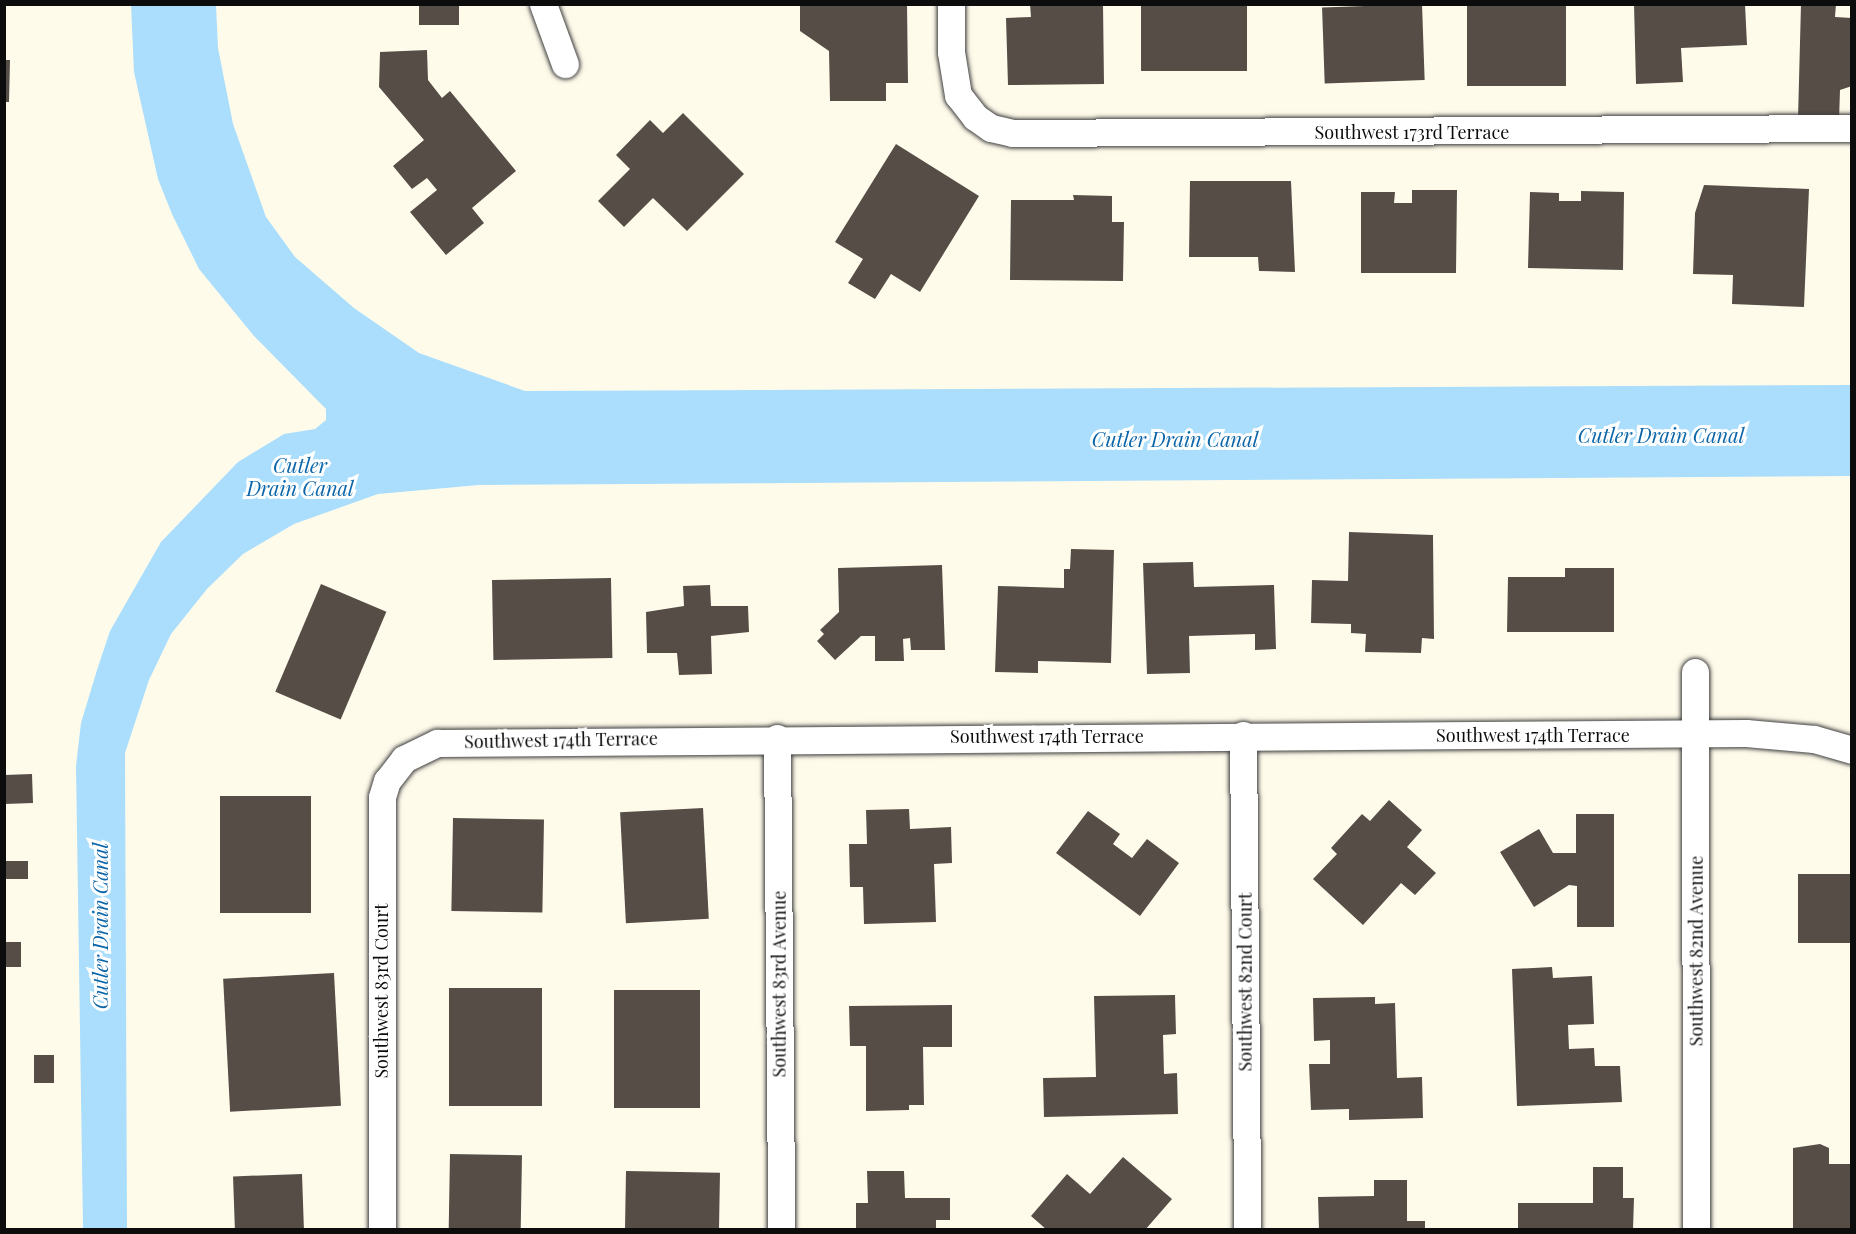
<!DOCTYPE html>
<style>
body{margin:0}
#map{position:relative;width:1856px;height:1234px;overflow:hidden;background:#fffbeb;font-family:"Playfair Display",serif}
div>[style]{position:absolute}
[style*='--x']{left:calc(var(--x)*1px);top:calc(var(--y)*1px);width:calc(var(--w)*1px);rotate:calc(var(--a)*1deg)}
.water>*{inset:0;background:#aadefc}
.building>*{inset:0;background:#564d47;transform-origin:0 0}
.roads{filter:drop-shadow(0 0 2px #3f3f3f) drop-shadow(0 0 2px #3f3f3f)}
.minor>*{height:27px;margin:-13.5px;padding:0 13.5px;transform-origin:13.5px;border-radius:13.5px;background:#fff}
span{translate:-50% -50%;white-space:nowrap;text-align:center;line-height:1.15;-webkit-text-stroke:6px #fff;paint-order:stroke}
.street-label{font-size:18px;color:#0c0c0c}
.water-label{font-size:20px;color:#0a65a9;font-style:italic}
.frame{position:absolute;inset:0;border:6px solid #0c0c0c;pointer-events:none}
</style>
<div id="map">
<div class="water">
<i style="clip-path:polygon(131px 5px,216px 5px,218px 48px,233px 124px,266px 217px,295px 257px,354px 308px,419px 353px,525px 391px,1851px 385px,1851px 476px,479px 485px,378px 494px,294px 524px,243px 554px,207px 589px,171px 634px,149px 680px,125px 753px,127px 1229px,83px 1229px,76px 766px,81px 723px,97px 670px,110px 631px,161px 542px,238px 462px,284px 434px,315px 429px,326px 420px,326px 409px,254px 336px,199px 269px,172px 214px,158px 179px,134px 72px)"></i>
</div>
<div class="building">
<i style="clip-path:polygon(800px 4px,907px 4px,908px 83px,886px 83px,886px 101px,830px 101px,829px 51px,800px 31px)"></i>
<i style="clip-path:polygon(1030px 4px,1103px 4px,1104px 84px,1008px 85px,1006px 18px,1031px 17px)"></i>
<i style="left:1141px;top:4px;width:106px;height:67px"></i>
<i style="left:1422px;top:4px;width:76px;height:100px;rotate:88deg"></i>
<i style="left:1467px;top:4px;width:99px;height:82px"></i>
<i style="clip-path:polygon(1634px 4px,1745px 4px,1747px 45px,1681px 48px,1683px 82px,1636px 84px)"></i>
<i style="clip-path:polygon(1801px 4px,1836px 4px,1835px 17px,1852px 18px,1852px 86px,1840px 90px,1839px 121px,1798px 119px)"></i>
<i style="left:419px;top:5px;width:40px;height:20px"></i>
<i style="clip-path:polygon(427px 50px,428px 80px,442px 98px,450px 91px,516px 171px,472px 208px,484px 223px,446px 255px,410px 212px,437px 190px,427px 178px,412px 189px,393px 166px,424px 140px,379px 87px,380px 52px)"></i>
<i style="clip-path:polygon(4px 60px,10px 60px,9px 102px,4px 102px)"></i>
<i style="clip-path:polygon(683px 113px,744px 174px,687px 231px,653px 198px,624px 227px,598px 201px,630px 169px,616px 155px,650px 120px,663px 133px)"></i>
<i style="clip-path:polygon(896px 144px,979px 196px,920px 292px,891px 274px,875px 299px,848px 283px,863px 259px,835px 242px)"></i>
<i style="clip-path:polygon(1190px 181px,1291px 181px,1295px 272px,1259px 271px,1258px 257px,1189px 257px)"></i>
<i style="clip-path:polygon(1704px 185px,1809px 189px,1804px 307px,1732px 304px,1733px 275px,1693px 274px,1695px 213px)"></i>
<i style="clip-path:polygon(1412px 190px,1457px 190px,1456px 273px,1361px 273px,1361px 192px,1395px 192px,1394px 203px,1412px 203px)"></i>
<i style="clip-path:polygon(1581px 191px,1624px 192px,1623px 270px,1528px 268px,1530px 192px,1559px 193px,1559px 201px,1581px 201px)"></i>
<i style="clip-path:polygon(1073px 195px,1112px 196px,1112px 222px,1124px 222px,1123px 281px,1010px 280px,1011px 200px,1074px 200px)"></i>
<i style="clip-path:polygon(1349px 532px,1433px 535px,1434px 639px,1422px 638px,1421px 653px,1365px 652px,1366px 634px,1351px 633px,1351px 624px,1311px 623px,1312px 580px,1348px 581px)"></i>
<i style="clip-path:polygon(1071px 549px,1114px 550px,1111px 663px,1038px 661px,1038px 673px,995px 672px,998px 586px,1064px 588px,1064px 569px,1070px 569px)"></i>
<i style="clip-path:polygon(1193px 562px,1194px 587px,1274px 585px,1276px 649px,1255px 650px,1255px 634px,1189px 636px,1190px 673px,1147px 674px,1143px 563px)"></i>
<i style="clip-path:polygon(942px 565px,945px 650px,911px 650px,910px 638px,903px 639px,904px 661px,875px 661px,875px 636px,861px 636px,835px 660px,817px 641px,824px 634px,820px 630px,839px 612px,838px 568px)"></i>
<i style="clip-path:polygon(1565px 568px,1614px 568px,1614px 632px,1507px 632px,1508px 577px,1565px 577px)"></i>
<i style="left:611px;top:578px;width:80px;height:119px;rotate:89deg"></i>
<i style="left:321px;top:584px;width:71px;height:117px;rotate:23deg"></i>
<i style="clip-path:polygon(710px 585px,711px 606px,748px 606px,749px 632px,711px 636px,712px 674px,679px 675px,677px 653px,647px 653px,646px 612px,684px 606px,683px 586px)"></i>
<i style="left:32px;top:774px;width:29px;height:28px;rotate:88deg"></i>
<i style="left:220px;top:796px;width:91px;height:117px"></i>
<i style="clip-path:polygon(1389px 800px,1422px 830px,1407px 847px,1436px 873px,1415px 895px,1401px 883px,1363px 925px,1313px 879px,1337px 854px,1331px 848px,1362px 814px,1370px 821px)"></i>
<i style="left:703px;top:808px;width:111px;height:83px;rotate:87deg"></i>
<i style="clip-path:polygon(909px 809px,910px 829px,951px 827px,952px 863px,934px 864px,936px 922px,864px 924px,863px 887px,850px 887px,849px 844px,867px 844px,866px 810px)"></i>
<i style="clip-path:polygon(1088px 811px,1120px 834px,1113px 844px,1132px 858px,1147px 839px,1179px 863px,1140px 916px,1056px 853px)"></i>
<i style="clip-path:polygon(1576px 814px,1614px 814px,1614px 927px,1577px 927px,1577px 886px,1569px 885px,1534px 907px,1500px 852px,1539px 829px,1553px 853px,1576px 853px)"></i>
<i style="left:453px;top:818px;width:91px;height:93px;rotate:1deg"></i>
<i style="left:4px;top:861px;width:24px;height:18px"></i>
<i style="left:1798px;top:874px;width:54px;height:69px"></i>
<i style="left:4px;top:942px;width:17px;height:25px"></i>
<i style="clip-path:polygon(1552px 967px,1553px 978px,1592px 976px,1594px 1024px,1568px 1025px,1569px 1049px,1594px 1048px,1595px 1066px,1620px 1066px,1622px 1102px,1517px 1106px,1512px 969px)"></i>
<i style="left:334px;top:973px;width:133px;height:111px;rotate:87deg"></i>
<i style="left:449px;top:988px;width:93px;height:118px"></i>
<i style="left:700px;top:990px;width:118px;height:86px;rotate:90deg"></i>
<i style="clip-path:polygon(1175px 995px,1176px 1034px,1163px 1035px,1164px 1074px,1177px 1073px,1178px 1114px,1044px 1117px,1043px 1078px,1096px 1077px,1094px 996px)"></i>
<i style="clip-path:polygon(1375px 997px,1375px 1004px,1395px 1003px,1397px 1078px,1422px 1077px,1423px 1118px,1349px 1120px,1349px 1109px,1311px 1110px,1309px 1064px,1330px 1064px,1330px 1040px,1314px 1041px,1313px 998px)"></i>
<i style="clip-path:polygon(952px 1005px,952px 1047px,923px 1047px,924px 1105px,909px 1105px,909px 1110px,866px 1111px,866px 1046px,850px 1046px,849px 1006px)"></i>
<i style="left:34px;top:1055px;width:20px;height:28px"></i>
<i style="clip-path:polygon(1820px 1144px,1829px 1148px,1829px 1164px,1852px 1164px,1852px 1230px,1793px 1230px,1793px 1148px)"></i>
<i style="left:450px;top:1154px;width:72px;height:76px;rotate:1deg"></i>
<i style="clip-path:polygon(1123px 1157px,1172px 1199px,1145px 1230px,1047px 1230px,1031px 1216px,1067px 1174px,1090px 1194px)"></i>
<i style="clip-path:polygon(1593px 1167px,1623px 1167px,1623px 1198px,1634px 1198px,1633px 1230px,1518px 1230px,1518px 1203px,1593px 1203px)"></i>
<i style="left:626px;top:1171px;width:94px;height:59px;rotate:1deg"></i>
<i style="clip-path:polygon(867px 1171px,904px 1171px,905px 1198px,950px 1198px,950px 1220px,936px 1220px,936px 1230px,856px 1230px,856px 1203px,868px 1203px)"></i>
<i style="left:302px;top:1174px;width:56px;height:69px;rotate:88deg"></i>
<i style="clip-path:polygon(1374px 1180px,1407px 1180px,1407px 1221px,1425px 1221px,1425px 1230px,1319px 1230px,1318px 1197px,1374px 1196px)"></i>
</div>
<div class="roads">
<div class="minor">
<i style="--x:543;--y:4;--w:64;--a:69.9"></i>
<i style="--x:951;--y:4;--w:48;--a:90"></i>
<i style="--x:951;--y:52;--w:44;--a:80.8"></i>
<i style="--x:958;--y:95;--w:28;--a:52"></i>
<i style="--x:975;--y:117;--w:19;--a:35"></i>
<i style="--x:991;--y:128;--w:22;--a:13"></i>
<i style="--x:1012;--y:133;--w:840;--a:-0.34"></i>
<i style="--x:1695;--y:672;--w:558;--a:89.9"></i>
<i style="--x:1243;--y:735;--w:495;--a:89.5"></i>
<i style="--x:777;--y:738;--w:492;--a:89.5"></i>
<i style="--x:382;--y:1230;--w:433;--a:-90"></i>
<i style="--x:382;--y:797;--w:17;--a:-73"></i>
<i style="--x:387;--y:781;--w:28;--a:-52"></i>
<i style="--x:404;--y:759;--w:37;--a:-26"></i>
<i style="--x:437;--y:743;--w:1309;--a:-0.44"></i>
<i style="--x:1746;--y:733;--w:68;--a:5"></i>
<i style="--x:1814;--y:739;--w:40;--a:16"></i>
</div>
</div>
<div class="street-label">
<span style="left:1412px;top:132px">Southwest 173rd Terrace</span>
<span style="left:1533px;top:735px">Southwest 174th Terrace</span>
<span style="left:1047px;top:736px">Southwest 174th Terrace</span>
<span style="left:561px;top:740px;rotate:-1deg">Southwest 174th Terrace</span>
<span style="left:1696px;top:951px;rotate:-90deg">Southwest 82nd Avenue</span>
<span style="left:1245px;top:982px;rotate:-90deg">Southwest 82nd Court</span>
<span style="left:779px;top:984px;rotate:-90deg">Southwest 83rd Avenue</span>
<span style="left:381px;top:991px;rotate:-90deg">Southwest 83rd Court</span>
</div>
<div class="water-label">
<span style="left:1661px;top:434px">Cutler Drain Canal</span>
<span style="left:1175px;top:438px">Cutler Drain Canal</span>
<span style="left:300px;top:476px">Cutler<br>Drain Canal</span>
<span style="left:99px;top:926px;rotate:-90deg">Cutler Drain Canal</span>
</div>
<div class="frame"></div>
</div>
